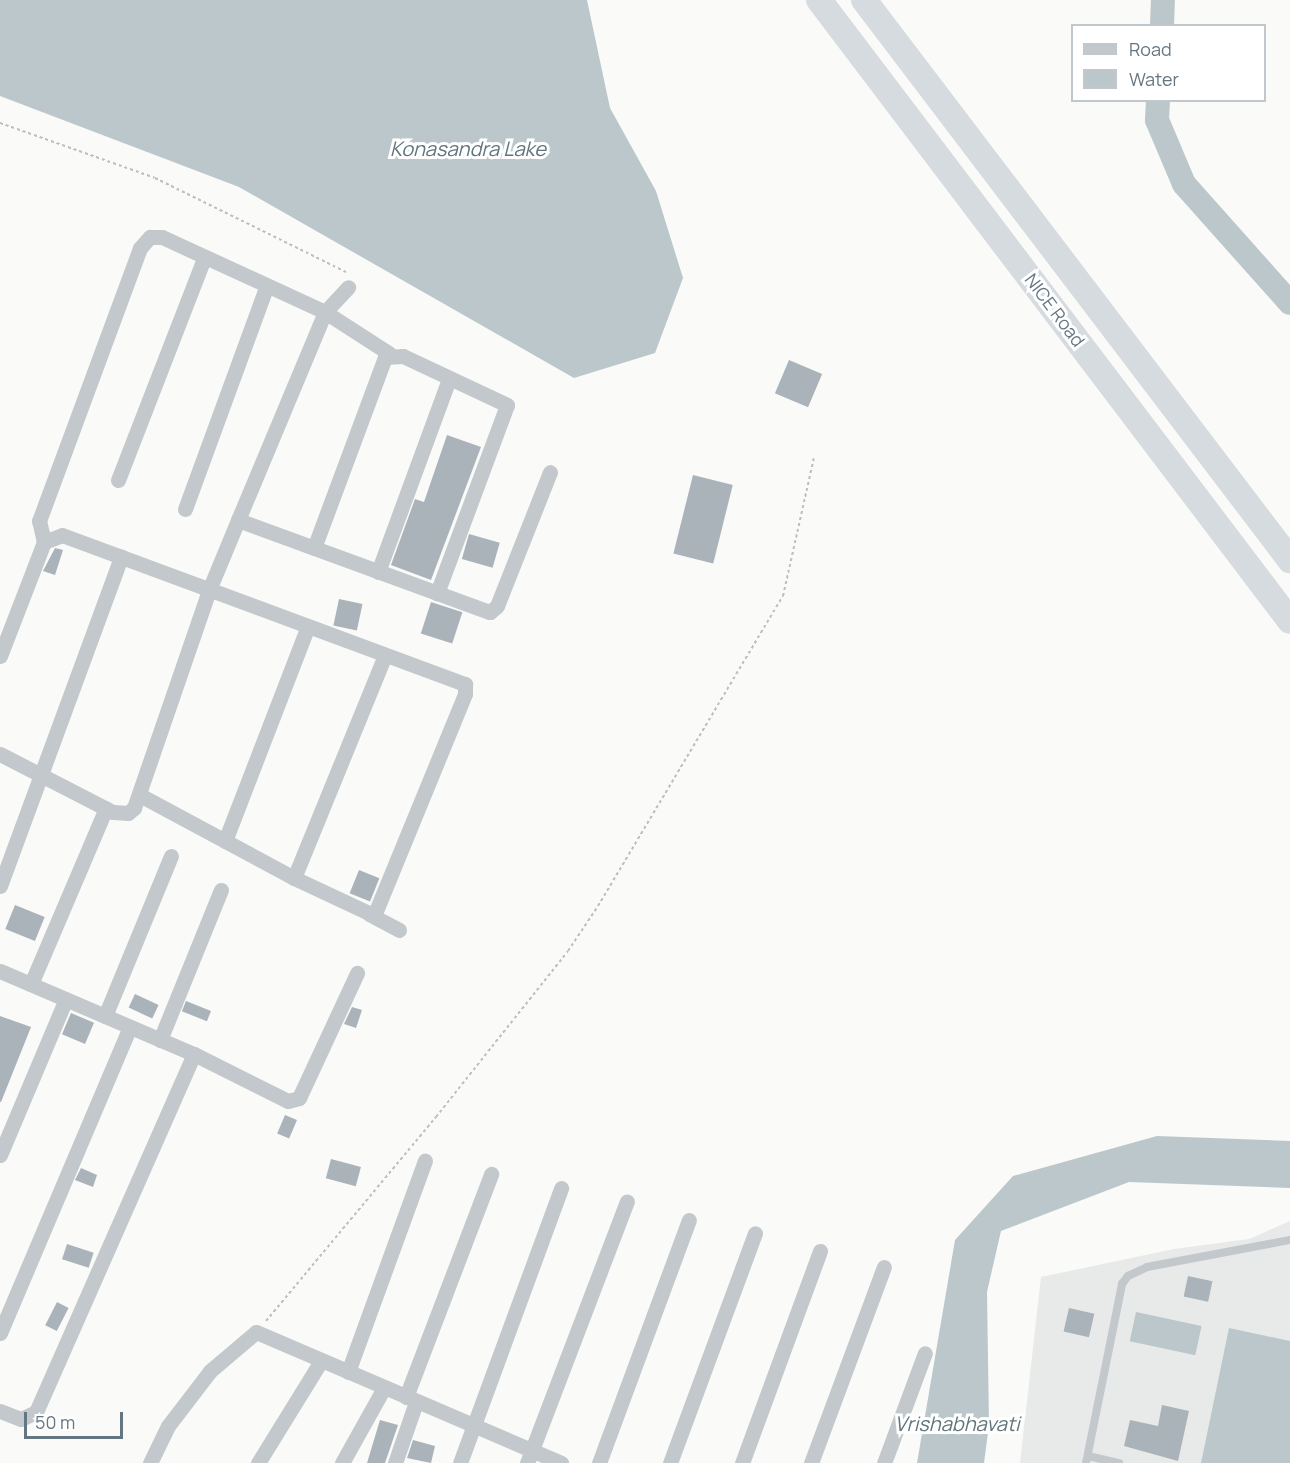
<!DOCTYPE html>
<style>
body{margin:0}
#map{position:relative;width:1290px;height:1463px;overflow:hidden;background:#fafaf8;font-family:Manrope,sans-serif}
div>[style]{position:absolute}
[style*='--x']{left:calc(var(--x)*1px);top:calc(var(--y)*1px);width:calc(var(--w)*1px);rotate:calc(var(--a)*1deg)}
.built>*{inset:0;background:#e8e9e9}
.water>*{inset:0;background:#bbc7cb;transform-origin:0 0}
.river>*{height:24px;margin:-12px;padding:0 12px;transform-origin:12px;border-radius:12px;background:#bbc7cb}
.building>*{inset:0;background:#aab3b9;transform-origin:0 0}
.path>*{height:2px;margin-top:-1px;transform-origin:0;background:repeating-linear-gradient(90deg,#bbbfc2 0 3px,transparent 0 6px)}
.service>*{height:8px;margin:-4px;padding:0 4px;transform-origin:4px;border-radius:4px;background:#c3c8cc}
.minor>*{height:15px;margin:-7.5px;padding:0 7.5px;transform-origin:7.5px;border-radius:7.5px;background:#c3c8cc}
.motorway>*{height:26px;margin:-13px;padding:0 13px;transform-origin:13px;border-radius:13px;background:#d6dbdf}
span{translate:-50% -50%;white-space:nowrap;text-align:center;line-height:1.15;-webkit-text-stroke:6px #fff;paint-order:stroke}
.street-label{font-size:18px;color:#657683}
.water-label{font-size:20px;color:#60757c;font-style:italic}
.legend{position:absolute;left:1071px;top:24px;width:195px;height:78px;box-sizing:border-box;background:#fff;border:2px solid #c1c8cd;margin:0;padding:8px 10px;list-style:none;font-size:18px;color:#657683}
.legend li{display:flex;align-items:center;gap:12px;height:30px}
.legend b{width:30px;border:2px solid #c1c8cd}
.scale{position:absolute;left:24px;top:1412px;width:99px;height:27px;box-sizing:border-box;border:3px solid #657683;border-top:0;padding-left:8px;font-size:18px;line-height:21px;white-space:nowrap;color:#657683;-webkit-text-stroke:4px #fff;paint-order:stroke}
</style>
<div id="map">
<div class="built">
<i style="clip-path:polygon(1290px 1221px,1290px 1463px,1020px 1463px,1041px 1277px,1174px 1249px,1249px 1239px)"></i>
</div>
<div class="water">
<i style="clip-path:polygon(0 0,587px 0,610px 108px,656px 191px,683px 278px,655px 353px,574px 378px,239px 187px,0 96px)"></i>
<i style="clip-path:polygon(1157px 1136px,1290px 1141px,1290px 1188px,1129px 1182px,1001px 1231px,987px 1292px,989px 1425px,984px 1463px,917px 1463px,955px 1240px,1013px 1176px)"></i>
<i style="left:1136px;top:1312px;width:67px;height:30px;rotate:12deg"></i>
<i style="clip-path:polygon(1229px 1328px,1290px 1341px,1290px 1463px,1201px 1463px)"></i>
</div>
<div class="river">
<i style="--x:1162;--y:26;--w:26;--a:-88"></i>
<i style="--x:1158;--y:100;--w:20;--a:93"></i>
<i style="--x:1157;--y:120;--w:69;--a:67.1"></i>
<i style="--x:1184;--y:184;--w:159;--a:48.3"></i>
</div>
<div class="building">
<i style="left:789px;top:360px;width:36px;height:36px;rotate:23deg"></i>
<i style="clip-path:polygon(447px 435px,481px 447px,431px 580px,391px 565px,415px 499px,424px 502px)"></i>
<i style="left:693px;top:475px;width:41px;height:81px;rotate:14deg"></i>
<i style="left:469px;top:534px;width:32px;height:26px;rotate:16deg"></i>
<i style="clip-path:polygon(55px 548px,63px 550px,55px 575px,43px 571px)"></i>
<i style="left:339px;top:599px;width:24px;height:27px;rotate:12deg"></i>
<i style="left:431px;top:602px;width:33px;height:33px;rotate:18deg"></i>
<i style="left:359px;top:870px;width:22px;height:25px;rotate:22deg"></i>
<i style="left:15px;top:905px;width:32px;height:26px;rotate:22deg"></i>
<i style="left:135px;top:994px;width:26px;height:15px;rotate:25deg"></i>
<i style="left:186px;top:1001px;width:27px;height:11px;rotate:22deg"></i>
<i style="clip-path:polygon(352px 1007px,362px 1010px,356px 1028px,344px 1024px)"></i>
<i style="left:71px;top:1013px;width:25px;height:23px;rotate:23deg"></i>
<i style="clip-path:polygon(0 1016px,31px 1027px,1px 1102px,0 1102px)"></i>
<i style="left:285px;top:1115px;width:13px;height:20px;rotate:23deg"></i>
<i style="left:331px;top:1159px;width:31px;height:20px;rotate:15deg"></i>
<i style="clip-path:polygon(81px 1168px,97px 1175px,93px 1187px,75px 1180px)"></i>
<i style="left:67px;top:1244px;width:28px;height:16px;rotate:18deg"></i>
<i style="left:1188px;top:1276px;width:25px;height:21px;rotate:12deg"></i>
<i style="left:57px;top:1302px;width:13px;height:26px;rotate:27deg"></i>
<i style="left:1069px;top:1308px;width:26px;height:24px;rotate:13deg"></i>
<i style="clip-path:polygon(1162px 1405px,1189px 1411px,1178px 1461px,1124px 1446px,1130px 1420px,1158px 1426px)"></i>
<i style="clip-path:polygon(380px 1420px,398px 1425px,385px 1463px,367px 1463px)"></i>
<i style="clip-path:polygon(413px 1440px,435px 1446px,431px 1463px,407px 1458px)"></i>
</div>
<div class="path">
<i style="--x:0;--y:123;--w:164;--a:19.5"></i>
<i style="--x:155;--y:178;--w:213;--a:26.2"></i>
<i style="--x:266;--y:1321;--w:266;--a:-50.2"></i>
<i style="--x:436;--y:1117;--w:212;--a:-51.5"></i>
<i style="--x:568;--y:951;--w:54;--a:-56.3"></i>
<i style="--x:598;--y:906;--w:361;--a:-59.2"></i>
<i style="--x:783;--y:596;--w:142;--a:-77.4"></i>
</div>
<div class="service">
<i style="--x:1088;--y:1456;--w:32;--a:13"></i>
<i style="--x:1086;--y:1463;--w:183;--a:-78.6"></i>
<i style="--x:1122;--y:1284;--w:10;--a:-53"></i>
<i style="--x:1128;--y:1276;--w:21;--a:-25"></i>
<i style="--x:1147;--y:1267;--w:146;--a:-10.7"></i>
</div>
<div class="minor">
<i style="--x:118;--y:480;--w:238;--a:-68.8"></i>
<i style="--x:185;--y:509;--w:235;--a:-69.9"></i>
<i style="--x:238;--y:520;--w:268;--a:20.1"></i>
<i style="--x:490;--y:612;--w:9;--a:-41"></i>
<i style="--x:497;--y:606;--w:144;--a:-68.4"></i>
<i style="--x:44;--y:542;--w:22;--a:-103"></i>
<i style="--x:39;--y:521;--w:291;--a:-69.7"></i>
<i style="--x:140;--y:248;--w:15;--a:-48"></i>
<i style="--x:150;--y:237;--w:12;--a:0"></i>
<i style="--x:162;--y:237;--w:179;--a:24.7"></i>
<i style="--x:325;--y:312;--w:77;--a:32.9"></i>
<i style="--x:314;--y:548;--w:204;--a:-69.6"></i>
<i style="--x:385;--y:357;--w:18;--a:-3"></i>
<i style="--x:403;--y:356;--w:115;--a:25.2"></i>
<i style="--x:507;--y:405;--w:201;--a:110.4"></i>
<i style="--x:378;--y:572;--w:206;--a:-69.8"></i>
<i style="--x:0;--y:656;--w:122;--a:-68.9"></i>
<i style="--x:44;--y:542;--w:19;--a:-21"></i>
<i style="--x:62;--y:535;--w:430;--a:20.3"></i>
<i style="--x:465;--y:684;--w:10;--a:90"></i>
<i style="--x:465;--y:694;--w:235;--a:112.3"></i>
<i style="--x:376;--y:911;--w:6;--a:149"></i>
<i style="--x:371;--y:914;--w:85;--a:-154.9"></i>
<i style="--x:294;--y:878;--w:175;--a:-151.7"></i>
<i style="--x:0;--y:754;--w:127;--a:27.2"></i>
<i style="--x:113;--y:812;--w:15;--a:4"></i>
<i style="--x:128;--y:813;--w:8;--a:-40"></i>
<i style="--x:134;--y:808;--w:231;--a:-71"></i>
<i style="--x:209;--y:590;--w:76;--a:-67.5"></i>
<i style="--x:238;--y:520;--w:225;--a:-67.3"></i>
<i style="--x:325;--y:312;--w:34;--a:-47"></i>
<i style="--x:225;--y:841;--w:227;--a:-68.9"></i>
<i style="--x:294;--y:878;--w:239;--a:-67.8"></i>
<i style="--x:0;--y:886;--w:351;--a:-69.8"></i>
<i style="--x:369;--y:914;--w:34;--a:28"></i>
<i style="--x:0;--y:971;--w:211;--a:23.2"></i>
<i style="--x:194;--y:1054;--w:105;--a:26.6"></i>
<i style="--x:288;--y:1101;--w:11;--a:-15"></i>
<i style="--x:299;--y:1098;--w:138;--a:-65.1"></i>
<i style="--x:31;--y:984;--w:191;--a:-66.9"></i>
<i style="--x:105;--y:1016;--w:173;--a:-67.6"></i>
<i style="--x:160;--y:1040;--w:162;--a:-67.9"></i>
<i style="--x:0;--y:1155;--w:169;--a:-67.1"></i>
<i style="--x:0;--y:1333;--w:332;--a:-67"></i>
<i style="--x:348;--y:1372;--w:225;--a:-70"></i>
<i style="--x:406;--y:1397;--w:239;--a:-69.1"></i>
<i style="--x:0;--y:1411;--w:22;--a:21"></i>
<i style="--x:21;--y:1419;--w:17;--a:-25"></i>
<i style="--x:36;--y:1412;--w:391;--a:-66.2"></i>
<i style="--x:150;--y:1463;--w:41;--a:-64.1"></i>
<i style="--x:168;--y:1426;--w:69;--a:-52.6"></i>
<i style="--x:210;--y:1371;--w:60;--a:-40.3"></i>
<i style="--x:256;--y:1332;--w:332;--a:23.2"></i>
<i style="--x:258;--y:1463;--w:120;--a:-58.3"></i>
<i style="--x:342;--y:1463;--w:86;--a:-60.8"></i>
<i style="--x:395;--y:1463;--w:65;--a:-71"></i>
<i style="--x:460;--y:1463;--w:293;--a:-69.8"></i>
<i style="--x:527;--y:1463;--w:280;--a:-69.1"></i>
<i style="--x:599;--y:1463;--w:259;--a:-69.7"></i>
<i style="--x:670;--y:1463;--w:245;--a:-69.7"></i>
<i style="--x:742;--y:1463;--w:226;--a:-69.8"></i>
<i style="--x:811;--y:1463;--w:209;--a:-69.6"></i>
<i style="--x:884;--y:1463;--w:117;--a:-69.6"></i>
</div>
<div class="motorway">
<i style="--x:819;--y:0;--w:779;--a:52.82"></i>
<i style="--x:864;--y:0;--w:704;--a:52.74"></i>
</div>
<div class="street-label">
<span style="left:1055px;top:310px;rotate:53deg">NICE Road</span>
</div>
<div class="water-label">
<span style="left:468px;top:148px">Konasandra Lake</span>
<span style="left:957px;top:1423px">Vrishabhavati</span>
</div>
<ul class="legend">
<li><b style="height:8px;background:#c3c8cc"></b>Road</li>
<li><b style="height:16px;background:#bbc7cb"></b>Water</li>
</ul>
<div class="scale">50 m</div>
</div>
